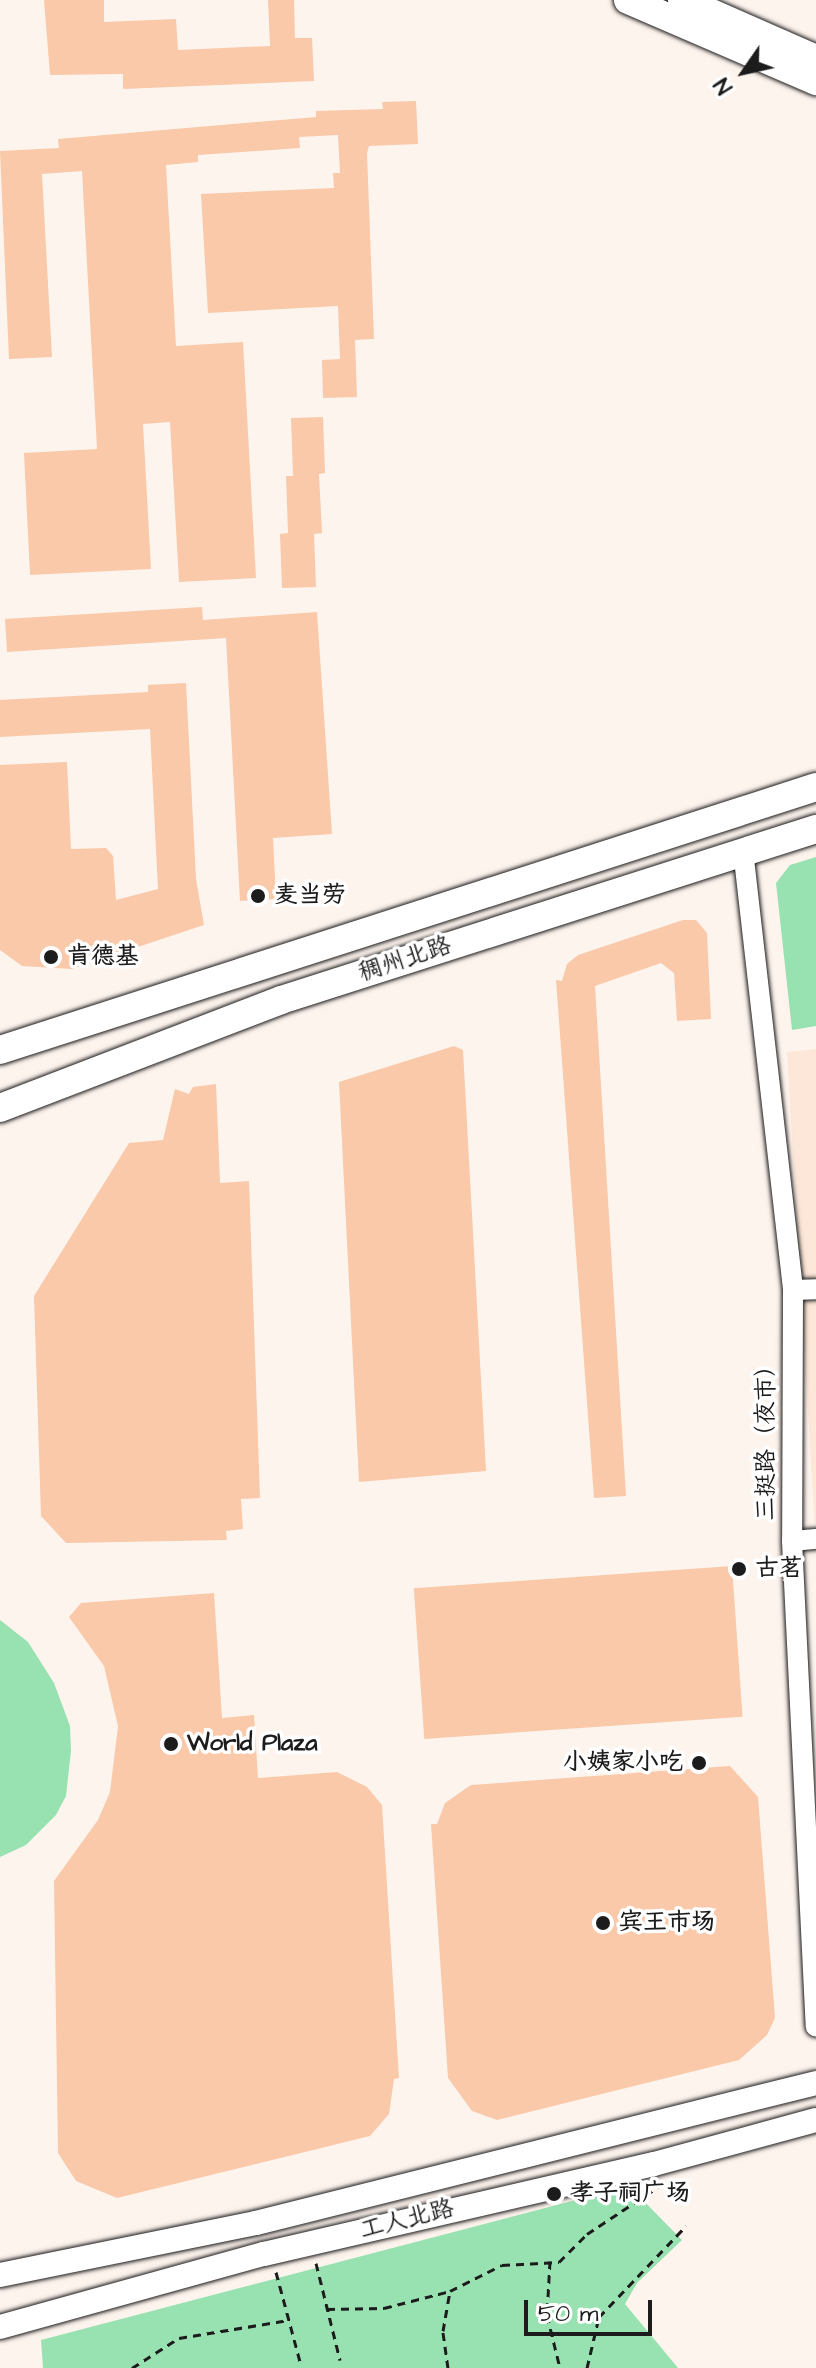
<!DOCTYPE html>
<meta charset="utf-8">
<style>
body{margin:0}
#map{position:relative;width:816px;height:2368px;overflow:hidden;background:#fef4ee;font-family:"Architects Daughter","LXGW WenKai TC",sans-serif}
div>[style]{position:absolute}
[style*='--x']{left:calc(var(--x)*1px);top:calc(var(--y)*1px);width:calc(var(--w)*1px);rotate:calc(var(--a)*1deg)}
.built>*{inset:0;background:#fce7d9}
.green>*{inset:0;background:#98e1b1}
.building>*{inset:0;background:#f9c9a9;transform-origin:0 0}
.path>*{height:3px;margin-top:-1.5px;transform-origin:0;background:repeating-linear-gradient(90deg,#1c1c1c 0 8px,transparent 0 14px)}
.roads{filter:drop-shadow(0 0 2px #1c1c1c) drop-shadow(0 0 2px #1c1c1c)}
.minor>*{height:20px;margin:-10px;padding:0 10px;transform-origin:10px;border-radius:10px;background:#fff}
.tertiary>*{height:24px;margin:-12px;padding:0 12px;transform-origin:12px;border-radius:12px;background:#fff}
.secondary>*{height:28px;margin:-14px;padding:0 14px;transform-origin:14px;border-radius:14px;background:#fff}
.dots>*{width:22px;height:22px;translate:-50% -50%;box-sizing:border-box;border:4px solid #fff;border-radius:50%}
span{translate:-50% -50%;white-space:nowrap;text-align:center;line-height:1.15;-webkit-text-stroke:7px #fff;paint-order:stroke}
.poi-label{font-size:24px;color:#1c1c1c;font-weight:700}
.left{translate:0 -50%;text-align:left}
.right{translate:-100% -50%;text-align:right}
.street-label{font-size:24px;color:#1c1c1c}
.north{position:absolute;left:704px;top:32px;width:80px;height:80px;-webkit-text-stroke:6px #fff;paint-order:stroke;rotate:236deg;font-size:22px;font-weight:700;line-height:32px;text-align:center;color:#1c1c1c}
.north::after{content:'';display:block;margin:auto;width:28px;height:36px;background:#1c1c1c;clip-path:polygon(50% 0,100% 100%,50% 72%,0 100%)}
.scale{position:absolute;left:524px;top:2300px;width:128px;height:36px;box-sizing:border-box;border:4px solid #1c1c1c;border-top:0;padding-left:10px;font-size:24px;line-height:28px;white-space:nowrap;color:#1c1c1c;-webkit-text-stroke:6px #fff;paint-order:stroke}
</style>
<div id="map">
<div class="built">
<i style="clip-path:polygon(816px 1049px,816px 1549px,787px 1052px)"></i>
</div>
<div class="green">
<i style="clip-path:polygon(816px 857px,816px 1026px,792px 1030px,776px 883px,790px 865px)"></i>
<i style="clip-path:polygon(0 1620px,28px 1642px,54px 1683px,70px 1726px,71px 1751px,66px 1796px,56px 1815px,26px 1845px,0 1857px)"></i>
<i style="clip-path:polygon(629px 2186px,682px 2240px,637px 2283px,625px 2304px,678px 2368px,43px 2368px,41px 2340px)"></i>
</div>
<div class="building">
<i style="clip-path:polygon(44px 0,104px 0,104px 22px,176px 19px,178px 50px,270px 46px,268px 0,294px 0,295px 38px,312px 38px,314px 81px,123px 89px,123px 74px,50px 75px)"></i>
<i style="clip-path:polygon(416px 101px,418px 144px,369px 146px,367px 153px,374px 339px,355px 340px,357px 397px,323px 398px,322px 360px,340px 359px,338px 306px,208px 313px,201px 194px,334px 188px,333px 173px,340px 173px,338px 135px,299px 137px,300px 148px,198px 155px,198px 162px,166px 165px,176px 346px,243px 342px,256px 578px,179px 582px,170px 422px,143px 424px,151px 569px,30px 575px,24px 453px,97px 449px,82px 171px,42px 174px,52px 357px,9px 359px,0 151px,59px 148px,58px 139px,316px 117px,316px 111px,383px 109px,382px 102px)"></i>
<i style="clip-path:polygon(323px 417px,325px 473px,319px 474px,322px 533px,314px 534px,316px 587px,282px 588px,280px 534px,288px 533px,286px 476px,293px 476px,291px 418px)"></i>
<i style="clip-path:polygon(202px 607px,203px 620px,317px 612px,332px 834px,273px 838px,276px 899px,240px 901px,226px 638px,7px 652px,5px 619px)"></i>
<i style="clip-path:polygon(186px 683px,196px 879px,204px 925px,72px 969px,22px 966px,0 950px,0 765px,67px 762px,71px 849px,106px 848px,113px 856px,116px 900px,158px 889px,150px 729px,0 737px,0 700px,148px 692px,148px 685px)"></i>
<i style="clip-path:polygon(683px 920px,696px 920px,707px 933px,711px 1019px,677px 1021px,674px 973px,661px 963px,595px 986px,626px 1496px,594px 1498px,556px 980px,562px 981px,567px 964px,578px 955px)"></i>
<i style="clip-path:polygon(454px 1046px,463px 1050px,486px 1471px,359px 1482px,339px 1082px)"></i>
<i style="clip-path:polygon(216px 1084px,220px 1183px,249px 1181px,260px 1498px,241px 1499px,243px 1529px,226px 1531px,227px 1540px,66px 1543px,41px 1516px,34px 1296px,129px 1143px,163px 1140px,175px 1089px,189px 1094px,193px 1087px)"></i>
<i style="left:732px;top:1566px;width:151px;height:319px;rotate:86deg"></i>
<i style="clip-path:polygon(214px 1593px,222px 1718px,254px 1715px,258px 1778px,337px 1772px,367px 1787px,382px 1805px,399px 2078px,394px 2079px,389px 2114px,370px 2136px,117px 2198px,76px 2181px,58px 2153px,54px 1881px,98px 1820px,110px 1792px,118px 1726px,104px 1666px,69px 1617px,81px 1603px)"></i>
<i style="clip-path:polygon(730px 1766px,758px 1797px,775px 2018px,767px 2035px,739px 2060px,497px 2120px,472px 2111px,448px 2078px,431px 1824px,437px 1824px,445px 1803px,471px 1785px)"></i>
</div>
<div class="path">
<i style="--x:550;--y:2261;--w:54;--a:93.2"></i>
<i style="--x:547;--y:2315;--w:55;--a:76.2"></i>
<i style="--x:316;--y:2263;--w:100;--a:76.1"></i>
<i style="--x:276;--y:2272;--w:96;--a:75"></i>
<i style="--x:327;--y:2309;--w:57;--a:-1"></i>
<i style="--x:384;--y:2308;--w:68;--a:-14.4"></i>
<i style="--x:450;--y:2291;--w:58;--a:-26.6"></i>
<i style="--x:502;--y:2265;--w:57;--a:-3"></i>
<i style="--x:559;--y:2262;--w:40;--a:-45"></i>
<i style="--x:587;--y:2234;--w:92;--a:-33.5"></i>
<i style="--x:132;--y:2368;--w:56;--a:-32.6"></i>
<i style="--x:179;--y:2338;--w:111;--a:-9.3"></i>
<i style="--x:448;--y:2368;--w:37;--a:-98"></i>
<i style="--x:443;--y:2331;--w:41;--a:-80.1"></i>
<i style="--x:587;--y:2368;--w:52;--a:-76.8"></i>
<i style="--x:599;--y:2317;--w:126;--a:-46.3"></i>
</div>
<div class="roads">
<div class="minor">
<i style="--x:743;--y:850;--w:443;--a:83.5"></i>
<i style="--x:793;--y:1290;--w:251;--a:90.2"></i>
<i style="--x:792;--y:1541;--w:486;--a:87.2"></i>
<i style="--x:793;--y:1290;--w:23;--a:-2"></i>
<i style="--x:792;--y:1541;--w:24;--a:-5"></i>
</div>
<div class="tertiary">
<i style="--x:0;--y:2275;--w:261;--a:-11.5"></i>
<i style="--x:256;--y:2223;--w:577;--a:-14.04"></i>
<i style="--x:0;--y:2327;--w:274;--a:-15.5"></i>
<i style="--x:264;--y:2254;--w:400;--a:-13"></i>
<i style="--x:654;--y:2164;--w:168;--a:-15.2"></i>
</div>
<div class="secondary">
<i style="--x:628;--y:0;--w:205;--a:23.3"></i>
<i style="--x:682;--y:0;--w:146;--a:23.8"></i>
<i style="--x:0;--y:1050;--w:857;--a:-17.86"></i>
<i style="--x:0;--y:1108;--w:301;--a:-21"></i>
<i style="--x:281;--y:1000;--w:562;--a:-17.73"></i>
</div>
</div>
<div class="dots">
<i style="left:258px;top:896px;background:#1c1c1c"></i>
<i style="left:51px;top:957px;background:#1c1c1c"></i>
<i style="left:739px;top:1569px;background:#1c1c1c"></i>
<i style="left:171px;top:1744px;background:#1c1c1c"></i>
<i style="left:699px;top:1763px;background:#1c1c1c"></i>
<i style="left:603px;top:1923px;background:#1c1c1c"></i>
<i style="left:554px;top:2194px;background:#1c1c1c"></i>
</div>
<div class="poi-label">
<span class="left" style="left:274px;top:896px">麦当劳</span>
<span class="left" style="left:67px;top:957px">肯德基</span>
<span class="left" style="left:755px;top:1569px">古茗</span>
<span class="left" style="left:187px;top:1744px">World Plaza</span>
<span class="right" style="left:683px;top:1763px">小姨家小吃</span>
<span class="left" style="left:619px;top:1923px">宾王市场</span>
<span class="left" style="left:570px;top:2194px">孝子祠广场</span>
</div>
<div class="street-label">
<span style="left:405px;top:960px;rotate:-18deg">稠州北路</span>
<span style="left:767px;top:1437px;rotate:-90deg">三挺路（夜市）</span>
<span style="left:407px;top:2220px;rotate:-14deg">工人北路</span>
</div>
<div class="north">N</div>
<div class="scale">50 m</div>
</div>
